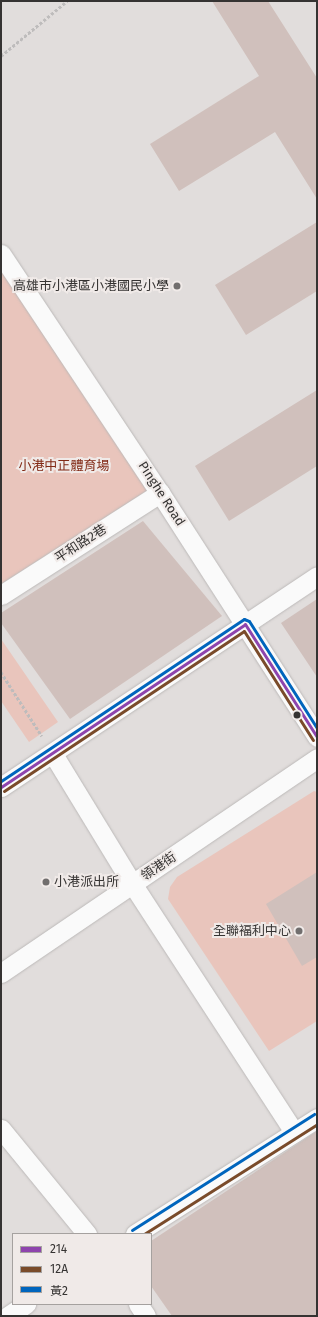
<!DOCTYPE html>
<meta charset="utf-8">
<style>
body{margin:0}
#map{position:relative;width:318px;height:1317px;overflow:hidden;background:#e1dddc;font-family:"Fira Sans","Noto Sans TC",sans-serif}
div>[style]{position:absolute}
[style*='--x']{left:calc(var(--x)*1px);top:calc(var(--y)*1px);width:calc(var(--w)*1px);rotate:calc(var(--a)*1deg)}
.green>*{inset:0;background:#e9c5bc}
.building>*{inset:0;background:#d0c0bc}
.path>*{height:2.5px;margin-top:-1.25px;transform-origin:0;background:repeating-linear-gradient(90deg,#bebcbc 0 3px,transparent 0 5px)}
.roads{filter:drop-shadow(0 0 1px #bcb9b8) drop-shadow(0 0 1px #bcb9b8)}
.street>*{height:19px;margin:-9.5px;padding:0 9.5px;transform-origin:9.5px;border-radius:9.5px;background:#fafafa}
.bus-1>*{height:3px;margin:-1.5px;padding:0 1.5px;transform-origin:1.5px;border-radius:1.5px;background:#8e44ad}
.bus-2>*{height:3px;margin:-1.5px;padding:0 1.5px;transform-origin:1.5px;border-radius:1.5px;background:#7a4b2a}
.bus-3>*{height:3px;margin:-1.5px;padding:0 1.5px;transform-origin:1.5px;border-radius:1.5px;background:#0065bd}
.dots>*{width:11px;height:11px;translate:-50% -50%;box-sizing:border-box;border:2px solid #f0eae8;border-radius:50%}
span{translate:-50% -50%;white-space:nowrap;text-align:center;line-height:1.15;-webkit-text-stroke:4px #f0eae8;paint-order:stroke}
.poi-label{font-size:13px;color:#353332}
.right{translate:-100% -50%;text-align:right}
.left{translate:0 -50%;text-align:left}
.park-label{font-size:13px;color:#812915}
.street-label{font-size:13px;color:#353332}
.frame{position:absolute;inset:0;border:2px solid #353332;pointer-events:none}
.legend{position:absolute;left:12px;top:1233px;width:140px;height:72px;box-sizing:border-box;background:#f0eae8;border:1px solid #a5a19f;margin:0;padding:5px 7px;list-style:none;font-size:12px;color:#353332}
.legend li{display:flex;align-items:center;gap:8px;height:20px}
.legend b{width:20px;border:1px solid #a5a19f}
</style>
<div id="map">
<div class="green">
<i style="clip-path:polygon(1px 257px,154px 486px,1px 584px)"></i>
<i style="clip-path:polygon(1px 639px,58px 722px,29px 742px,1px 701px)"></i>
<i style="clip-path:polygon(314px 791px,317px 792px,317px 1021px,269px 1051px,168px 899px,170px 887px,177px 877px)"></i>
</div>
<div class="building">
<i style="clip-path:polygon(212px 1px,268px 1px,317px 78px,317px 199px,275px 132px,179px 191px,150px 144px,259px 76px)"></i>
<i style="clip-path:polygon(317px 222px,317px 291px,246px 335px,215px 285px)"></i>
<i style="clip-path:polygon(317px 390px,317px 466px,229px 521px,195px 466px)"></i>
<i style="clip-path:polygon(143px 521px,222px 616px,70px 719px,1px 623px,1px 613px)"></i>
<i style="clip-path:polygon(317px 599px,317px 677px,281px 623px)"></i>
<i style="clip-path:polygon(317px 872px,317px 957px,302px 966px,266px 904px)"></i>
<i style="clip-path:polygon(317px 1131px,317px 1316px,172px 1316px,151px 1286px,151px 1241px)"></i>
</div>
<div class="path">
<i style="--x:1;--y:56;--w:86;--a:-39.8"></i>
<i style="--x:1;--y:672;--w:76;--a:57.4"></i>
</div>
<div class="roads">
<div class="street">
<i style="--x:1;--y:254;--w:287;--a:56.4"></i>
<i style="--x:160;--y:493;--w:290;--a:57.2"></i>
<i style="--x:1;--y:595;--w:189;--a:-32.7"></i>
<i style="--x:53;--y:754;--w:153;--a:58.6"></i>
<i style="--x:133;--y:885;--w:295;--a:56.9"></i>
<i style="--x:1;--y:787;--w:380;--a:-33.7"></i>
<i style="--x:1;--y:973;--w:382;--a:-34.2"></i>
<i style="--x:1;--y:1129;--w:136;--a:50.7"></i>
<i style="--x:135;--y:1234;--w:216;--a:-32.5"></i>
<i style="--x:138;--y:1304;--w:14;--a:56"></i>
<i style="--x:8;--y:1316;--w:22;--a:-34"></i>
</div>
</div>
<div class="bus-1">
<i style="--x:245;--y:624;--w:134;--a:57.5"></i>
<i style="--x:1;--y:787;--w:293;--a:-33.7"></i>
</div>
<div class="bus-2">
<i style="--x:4;--y:791;--w:288;--a:-33.7"></i>
<i style="--x:244;--y:631;--w:129;--a:57.7"></i>
<i style="--x:144;--y:1234;--w:205;--a:-32.4"></i>
</div>
<div class="bus-3">
<i style="--x:1;--y:781;--w:292;--a:-33.7"></i>
<i style="--x:244;--y:619;--w:5;--a:22"></i>
<i style="--x:249;--y:621;--w:127;--a:57.6"></i>
<i style="--x:132;--y:1230;--w:216;--a:-32.5"></i>
</div>
<div class="dots">
<i style="left:177px;top:286px;background:#716e6e"></i>
<i style="left:297px;top:715px;background:#353332"></i>
<i style="left:46px;top:882px;background:#716e6e"></i>
<i style="left:299px;top:931px;background:#716e6e"></i>
</div>
<div class="poi-label">
<span class="right" style="left:169px;top:286px">高雄市小港區小港國民小學</span>
<span class="left" style="left:54px;top:882px">小港派出所</span>
<span class="right" style="left:291px;top:931px">全聯褔利中心</span>
</div>
<div class="park-label">
<span style="left:64px;top:466px">小港中正體育場</span>
</div>
<div class="street-label">
<span style="left:161px;top:494px;rotate:57deg">Pinghe Road</span>
<span style="left:81px;top:544px;rotate:-33deg">平和路2巷</span>
<span style="left:159px;top:867px;rotate:-34deg">領港街</span>
</div>
<div class="frame"></div>
<ul class="legend">
<li><b style="height:5px;background:#8e44ad"></b>214</li>
<li><b style="height:5px;background:#7a4b2a"></b>12A</li>
<li><b style="height:5px;background:#0065bd"></b>黃2</li>
</ul>
</div>
